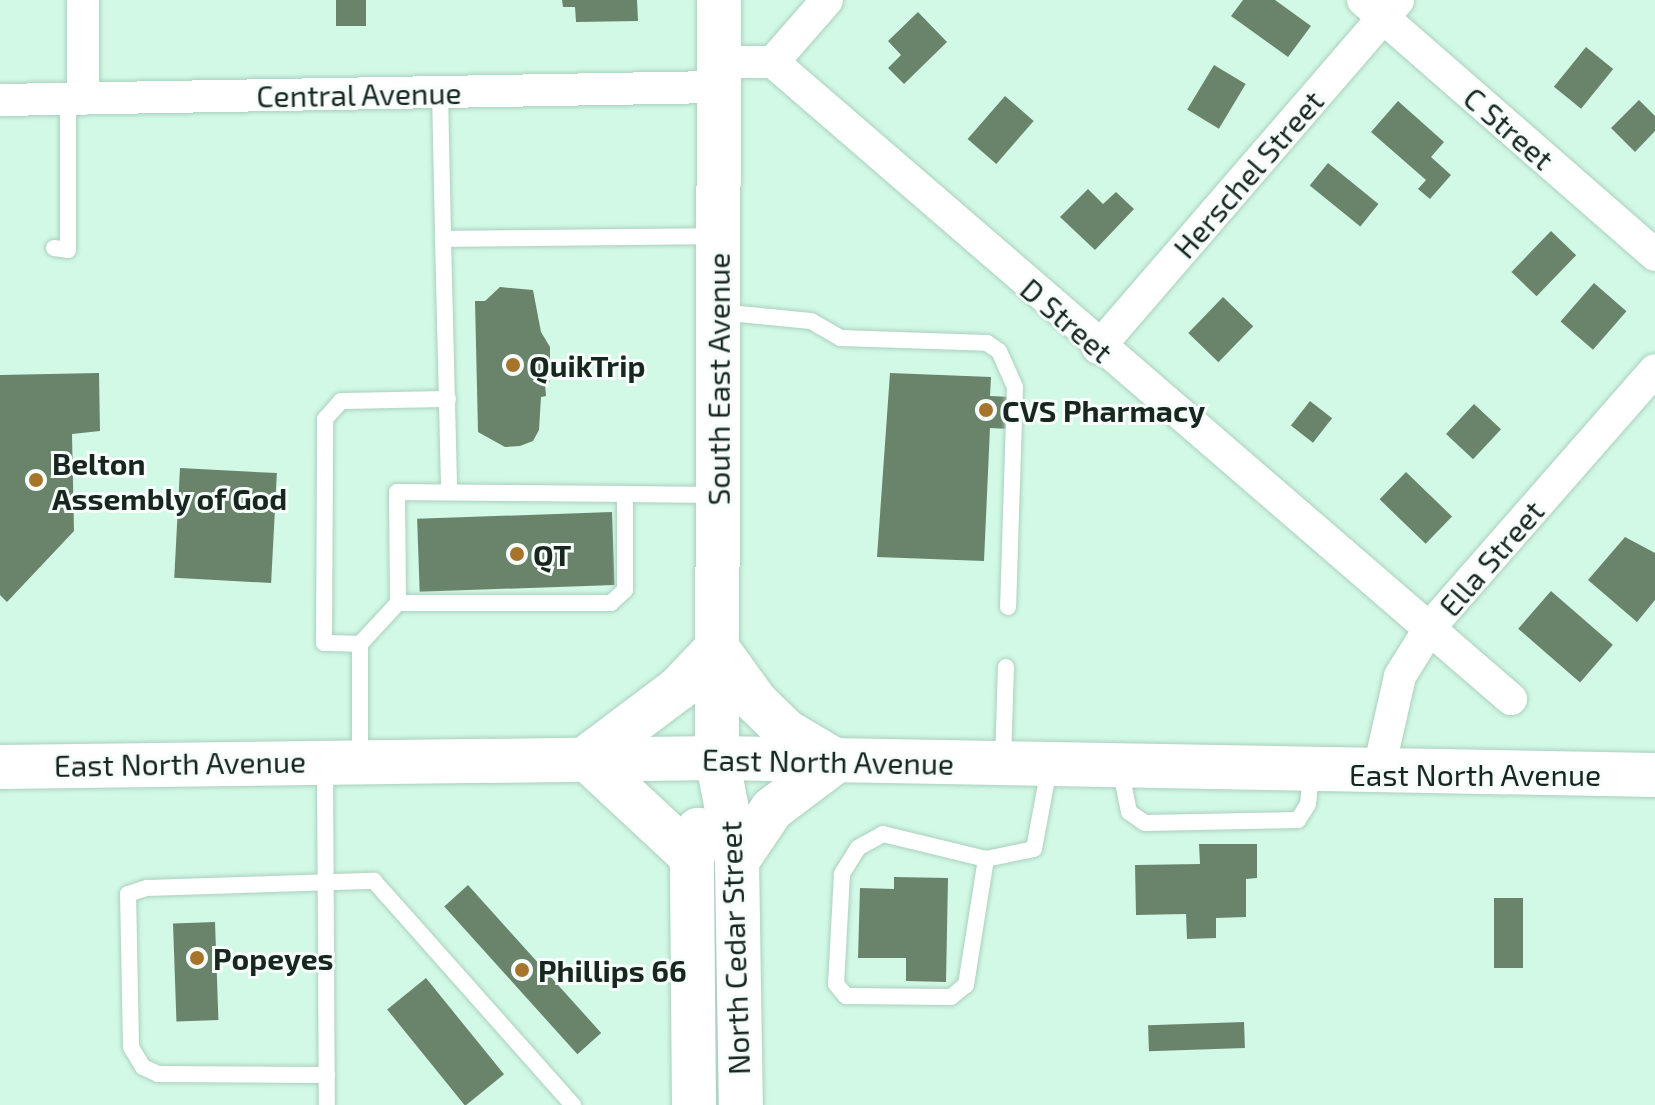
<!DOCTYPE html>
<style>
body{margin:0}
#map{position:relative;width:1655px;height:1105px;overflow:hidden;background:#d2f9e6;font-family:"Exo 2",sans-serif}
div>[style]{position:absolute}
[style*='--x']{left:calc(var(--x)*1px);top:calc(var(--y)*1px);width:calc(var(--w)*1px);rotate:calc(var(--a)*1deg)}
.building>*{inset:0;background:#6a846b;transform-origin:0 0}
.roads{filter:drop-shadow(0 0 2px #abd0be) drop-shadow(0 0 2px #abd0be)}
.lane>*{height:16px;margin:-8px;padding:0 8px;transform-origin:8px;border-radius:8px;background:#fff}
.street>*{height:32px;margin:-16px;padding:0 16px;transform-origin:16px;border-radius:16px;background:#fff}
.secondary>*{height:44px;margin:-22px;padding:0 22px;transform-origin:22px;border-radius:22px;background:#fff}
.dots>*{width:22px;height:22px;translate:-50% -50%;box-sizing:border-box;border:4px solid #f6fdfa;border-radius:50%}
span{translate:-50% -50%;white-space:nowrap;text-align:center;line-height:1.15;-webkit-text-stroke:6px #f6fdfa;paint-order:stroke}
.street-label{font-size:30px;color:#182620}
.poi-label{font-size:30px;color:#182620;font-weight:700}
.left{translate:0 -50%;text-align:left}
</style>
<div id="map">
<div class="building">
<i style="left:336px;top:0;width:30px;height:26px"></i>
<i style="clip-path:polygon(562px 0,637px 0,638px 21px,576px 22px,575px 7px,563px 7px)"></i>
<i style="clip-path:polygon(1243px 0,1275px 0,1311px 26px,1288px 57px,1231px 16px)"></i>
<i style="clip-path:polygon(918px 12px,947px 42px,904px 84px,888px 68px,901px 55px,888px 41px)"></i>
<i style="left:1586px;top:47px;width:35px;height:51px;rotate:39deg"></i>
<i style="left:1214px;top:65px;width:37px;height:52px;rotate:31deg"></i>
<i style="left:1005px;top:96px;width:38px;height:57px;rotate:41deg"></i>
<i style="clip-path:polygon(1639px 100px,1655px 116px,1655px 131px,1635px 152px,1611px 128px)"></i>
<i style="clip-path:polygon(1398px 101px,1444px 142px,1431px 157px,1451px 175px,1430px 199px,1418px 189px,1426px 180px,1371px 132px)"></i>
<i style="left:1328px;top:163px;width:65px;height:29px;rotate:39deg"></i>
<i style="clip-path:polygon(1088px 189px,1103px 204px,1116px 192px,1134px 209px,1095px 250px,1060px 217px)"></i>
<i style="left:1551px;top:231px;width:35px;height:57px;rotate:44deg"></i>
<i style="left:1594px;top:283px;width:43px;height:51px;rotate:41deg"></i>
<i style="clip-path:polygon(500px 287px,533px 290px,541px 332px,550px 347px,550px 382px,545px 383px,546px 396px,541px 397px,539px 430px,533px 441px,520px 446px,505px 447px,478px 432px,475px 301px,485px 301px)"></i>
<i style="left:1223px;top:297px;width:42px;height:50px;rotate:44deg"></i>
<i style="clip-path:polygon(99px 373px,100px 431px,72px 434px,74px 531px,7px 602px,0 595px,0 375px)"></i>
<i style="clip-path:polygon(890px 373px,991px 377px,990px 396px,1011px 397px,1009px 429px,990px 428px,984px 561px,877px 557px)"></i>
<i style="left:1310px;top:401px;width:28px;height:31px;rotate:38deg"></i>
<i style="left:1474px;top:404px;width:37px;height:41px;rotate:43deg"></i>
<i style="left:180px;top:468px;width:97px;height:110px;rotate:3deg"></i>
<i style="left:1406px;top:472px;width:64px;height:38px;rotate:44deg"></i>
<i style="left:612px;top:512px;width:73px;height:195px;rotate:88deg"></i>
<i style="clip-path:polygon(1625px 537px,1655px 553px,1655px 600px,1637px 622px,1588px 580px)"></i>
<i style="left:1551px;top:591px;width:82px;height:50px;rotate:41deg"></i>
<i style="clip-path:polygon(1199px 844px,1257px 844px,1257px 878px,1246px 879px,1246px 917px,1216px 918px,1216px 938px,1187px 939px,1186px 914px,1136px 915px,1135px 865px,1200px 864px)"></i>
<i style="clip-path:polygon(894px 877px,948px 878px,946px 982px,906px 981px,906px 958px,858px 958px,860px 888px,894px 889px)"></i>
<i style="left:468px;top:885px;width:199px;height:32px;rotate:48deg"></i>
<i style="left:1494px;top:898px;width:29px;height:70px"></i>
<i style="left:215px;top:922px;width:98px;height:42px;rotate:88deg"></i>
<i style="left:426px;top:978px;width:124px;height:50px;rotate:51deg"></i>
<i style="left:1244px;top:1022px;width:26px;height:96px;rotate:88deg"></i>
</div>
<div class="roads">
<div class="lane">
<i style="--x:440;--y:92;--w:147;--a:88.8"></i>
<i style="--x:443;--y:239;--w:274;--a:-0.6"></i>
<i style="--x:443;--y:239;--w:253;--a:88.6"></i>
<i style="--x:54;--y:248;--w:14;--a:8"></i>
<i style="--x:68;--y:250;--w:151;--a:-90"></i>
<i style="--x:719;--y:312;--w:92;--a:5.6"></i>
<i style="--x:811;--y:321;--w:34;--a:30"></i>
<i style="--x:840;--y:338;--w:147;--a:1.9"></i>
<i style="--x:987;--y:343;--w:14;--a:34"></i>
<i style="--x:999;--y:351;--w:39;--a:66"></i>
<i style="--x:1015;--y:387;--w:220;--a:91.8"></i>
<i style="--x:398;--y:603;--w:111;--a:-90.5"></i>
<i style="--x:397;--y:492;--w:228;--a:0.5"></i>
<i style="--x:360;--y:644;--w:56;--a:-47.2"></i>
<i style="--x:398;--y:603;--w:213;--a:0"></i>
<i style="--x:611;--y:603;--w:19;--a:-43"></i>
<i style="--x:625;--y:590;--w:96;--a:-90"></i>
<i style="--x:625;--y:494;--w:91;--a:0.6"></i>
<i style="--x:360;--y:759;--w:115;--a:-90"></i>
<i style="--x:360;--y:644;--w:36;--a:-178"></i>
<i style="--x:324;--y:643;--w:224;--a:-89.7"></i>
<i style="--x:325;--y:419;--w:24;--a:-48"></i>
<i style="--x:341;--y:401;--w:107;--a:-1.1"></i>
<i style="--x:1003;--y:761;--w:94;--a:-88.2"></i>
<i style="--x:325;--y:763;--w:342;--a:89.7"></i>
<i style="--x:1120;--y:768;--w:45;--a:78.4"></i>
<i style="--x:1129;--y:812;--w:19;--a:35"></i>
<i style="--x:1145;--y:823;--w:153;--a:-1.1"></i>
<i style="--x:1298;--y:820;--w:19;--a:-58"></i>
<i style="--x:1308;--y:804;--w:31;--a:-84"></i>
<i style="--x:986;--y:859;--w:106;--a:-166.4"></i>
<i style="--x:883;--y:834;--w:29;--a:151"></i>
<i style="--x:858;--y:848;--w:31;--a:122"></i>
<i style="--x:842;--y:874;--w:110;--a:93.1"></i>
<i style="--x:836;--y:984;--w:16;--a:50"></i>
<i style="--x:846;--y:996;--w:105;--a:0.5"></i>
<i style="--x:951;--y:997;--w:19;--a:-39"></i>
<i style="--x:966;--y:985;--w:128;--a:-81"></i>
<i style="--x:986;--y:859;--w:49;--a:-11.8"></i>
<i style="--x:1034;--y:849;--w:82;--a:-79.5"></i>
<i style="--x:327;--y:1075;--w:169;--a:-179.7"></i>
<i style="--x:158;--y:1074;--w:17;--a:-155"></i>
<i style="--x:143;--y:1067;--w:23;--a:-121"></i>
<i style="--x:131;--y:1047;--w:153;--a:-91.1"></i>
<i style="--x:128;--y:894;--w:20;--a:-18"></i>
<i style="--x:147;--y:888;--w:227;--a:-1.8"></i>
<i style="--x:374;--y:881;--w:300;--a:48.4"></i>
</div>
<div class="street">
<i style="--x:83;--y:0;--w:99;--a:90"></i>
<i style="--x:1363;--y:0;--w:388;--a:41.1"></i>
<i style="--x:719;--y:62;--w:54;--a:0"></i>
<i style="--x:773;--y:62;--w:82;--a:-48.9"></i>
<i style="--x:773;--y:62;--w:975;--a:40.8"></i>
<i style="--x:0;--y:100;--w:719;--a:-1.04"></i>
<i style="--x:1098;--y:348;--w:459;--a:-49.2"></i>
<i style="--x:1378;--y:773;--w:99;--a:-77.2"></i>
<i style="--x:1400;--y:676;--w:59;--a:-58.2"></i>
<i style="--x:1431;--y:626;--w:340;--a:-48.8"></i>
</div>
<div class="secondary">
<i style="--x:719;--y:0;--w:758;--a:90.15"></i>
<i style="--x:717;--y:758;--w:105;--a:79"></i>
<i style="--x:737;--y:861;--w:244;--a:89.1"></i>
<i style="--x:0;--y:767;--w:717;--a:-0.72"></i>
<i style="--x:717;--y:758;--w:938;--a:1.04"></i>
<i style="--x:692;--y:857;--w:145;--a:-137"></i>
<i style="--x:586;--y:758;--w:115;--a:-36.9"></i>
<i style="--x:678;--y:689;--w:57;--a:-46.4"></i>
<i style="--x:717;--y:648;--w:67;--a:54.2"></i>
<i style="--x:756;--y:702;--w:43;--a:44.1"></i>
<i style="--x:787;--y:732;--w:57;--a:30.6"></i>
<i style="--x:836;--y:761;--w:80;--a:143.1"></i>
<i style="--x:772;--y:809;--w:63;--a:123.9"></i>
<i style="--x:694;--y:1105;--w:248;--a:-90.5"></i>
<i style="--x:692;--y:857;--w:28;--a:-77"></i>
</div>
</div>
<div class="dots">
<i style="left:513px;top:365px;background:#a6752b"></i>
<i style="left:986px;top:410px;background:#a6752b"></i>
<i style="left:36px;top:480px;background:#a6752b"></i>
<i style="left:517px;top:554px;background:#a6752b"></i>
<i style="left:197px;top:958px;background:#a6752b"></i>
<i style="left:522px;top:970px;background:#a6752b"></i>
</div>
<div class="street-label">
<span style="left:359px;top:94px;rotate:-1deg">Central Avenue</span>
<span style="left:1509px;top:128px;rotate:41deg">C Street</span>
<span style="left:1248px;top:174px;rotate:-49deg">Herschel Street</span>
<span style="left:1067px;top:320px;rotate:41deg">D Street</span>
<span style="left:718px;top:379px;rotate:-90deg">South East Avenue</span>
<span style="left:1491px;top:558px;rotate:-49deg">Ella Street</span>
<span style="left:828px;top:761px;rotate:1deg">East North Avenue</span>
<span style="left:180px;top:763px;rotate:-1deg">East North Avenue</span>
<span style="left:1475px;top:774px">East North Avenue</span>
<span style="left:734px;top:948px;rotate:-92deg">North Cedar Street</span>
</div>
<div class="poi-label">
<span class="left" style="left:529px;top:365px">QuikTrip</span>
<span class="left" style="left:1002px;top:410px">CVS Pharmacy</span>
<span class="left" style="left:52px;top:480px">Belton<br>Assembly of God</span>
<span class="left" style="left:533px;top:554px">QT</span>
<span class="left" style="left:213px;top:958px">Popeyes</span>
<span class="left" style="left:538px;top:970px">Phillips 66</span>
</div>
</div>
